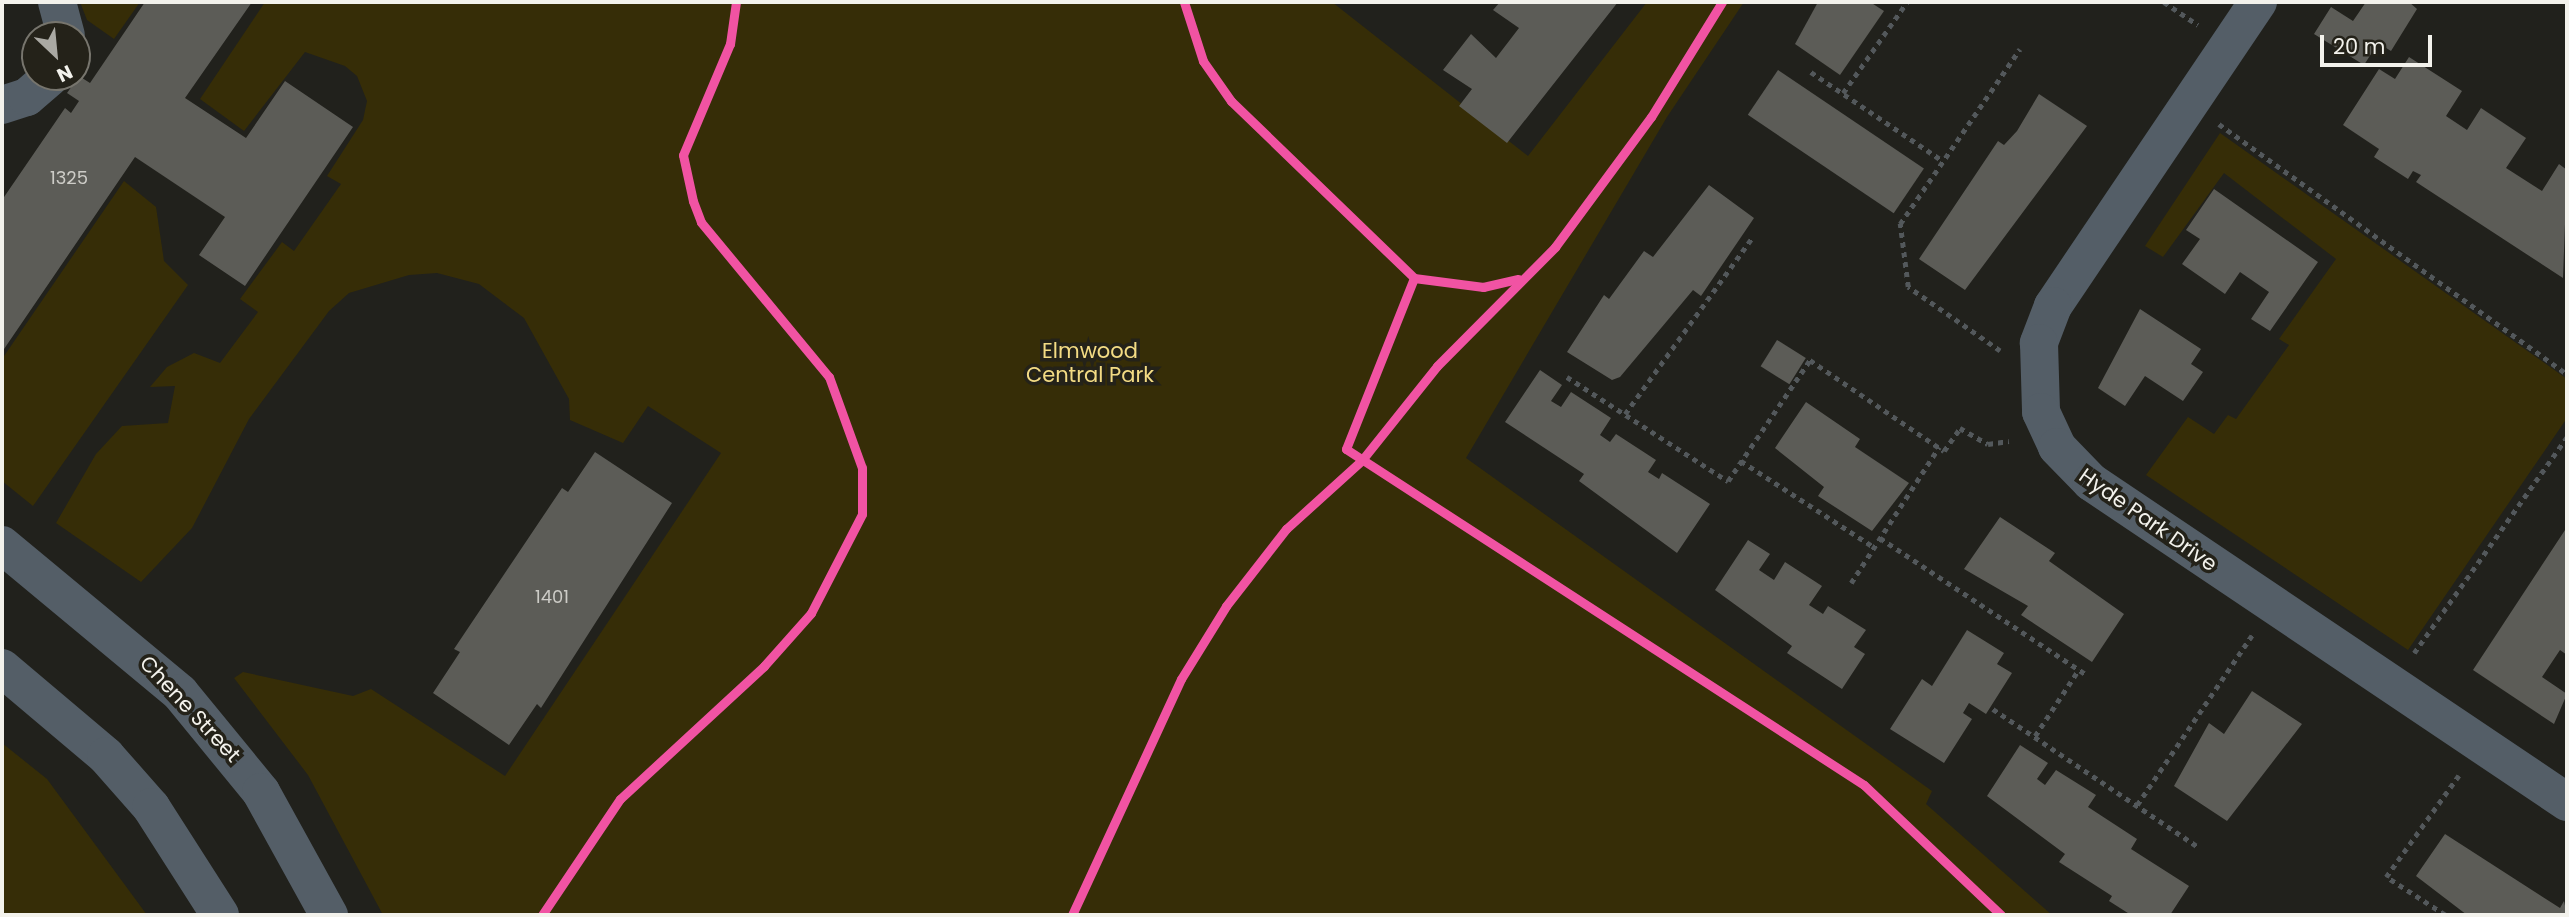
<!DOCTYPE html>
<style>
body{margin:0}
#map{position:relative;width:2569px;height:917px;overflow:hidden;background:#21211c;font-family:Poppins,sans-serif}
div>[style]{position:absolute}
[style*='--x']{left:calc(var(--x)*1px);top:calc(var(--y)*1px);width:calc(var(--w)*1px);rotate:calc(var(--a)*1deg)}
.green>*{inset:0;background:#362d07}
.building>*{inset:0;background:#5c5c57;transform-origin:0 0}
.path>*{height:4.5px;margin-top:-2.25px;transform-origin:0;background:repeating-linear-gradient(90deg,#53585b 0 5px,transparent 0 10px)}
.minor>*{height:38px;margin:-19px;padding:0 19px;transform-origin:19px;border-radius:19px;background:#545e67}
.cycleway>*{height:9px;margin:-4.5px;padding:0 4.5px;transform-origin:4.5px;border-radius:4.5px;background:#f153a3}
span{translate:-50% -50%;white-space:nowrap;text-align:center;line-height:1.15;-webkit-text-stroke:7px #242219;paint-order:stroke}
.number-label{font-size:18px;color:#cdccc7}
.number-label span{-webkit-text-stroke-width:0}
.park-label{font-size:21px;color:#f3db84}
.street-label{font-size:21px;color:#f3f2ec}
.frame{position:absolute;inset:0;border:4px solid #f3f2ec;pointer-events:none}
.north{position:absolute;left:21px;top:21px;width:70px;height:70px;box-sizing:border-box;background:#242219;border:2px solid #77756d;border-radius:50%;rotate:154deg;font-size:19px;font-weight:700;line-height:28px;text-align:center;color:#f3f2ec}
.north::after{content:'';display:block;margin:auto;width:24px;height:32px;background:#aaa9a3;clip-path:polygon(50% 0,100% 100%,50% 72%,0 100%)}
.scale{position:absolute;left:2320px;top:35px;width:112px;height:32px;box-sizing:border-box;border:4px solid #f3f2ec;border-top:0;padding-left:9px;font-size:21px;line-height:24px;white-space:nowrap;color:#f3f2ec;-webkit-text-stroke:5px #242219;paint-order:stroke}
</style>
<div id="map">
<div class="green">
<i style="clip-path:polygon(80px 2px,140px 2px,114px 39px,87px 20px)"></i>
<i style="clip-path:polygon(265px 2px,1332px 2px,1528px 156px,1647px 2px,1744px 2px,1667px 117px,1466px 458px,1932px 791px,1926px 804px,2052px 915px,383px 915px,308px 775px,234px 678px,243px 672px,353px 696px,371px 689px,505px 776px,721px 453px,648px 406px,623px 443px,570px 420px,569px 399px,524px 318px,479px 284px,437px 273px,409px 275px,349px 293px,329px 311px,249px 419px,192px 528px,141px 582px,56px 523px,96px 454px,122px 426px,168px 423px,175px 386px,150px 387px,167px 367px,194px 353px,220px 363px,258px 312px,240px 299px,282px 242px,294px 251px,341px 184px,327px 176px,363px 120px,367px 101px,357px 76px,345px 66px,305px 52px,244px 131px,200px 99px)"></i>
<i style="clip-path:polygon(2220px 133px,2567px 379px,2567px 418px,2408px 650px,2146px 475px,2188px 417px,2214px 434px,2228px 415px,2236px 419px,2289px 345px,2279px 339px,2336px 259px,2224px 173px,2163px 257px,2145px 246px)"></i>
<i style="clip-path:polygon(124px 181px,156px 207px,164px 261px,188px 285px,33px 506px,2px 481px,2px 359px)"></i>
<i style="clip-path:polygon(2px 743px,47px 779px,147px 915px,2px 915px)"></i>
</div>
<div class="building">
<i style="clip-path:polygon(145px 2px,252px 2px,185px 98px,246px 138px,285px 81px,353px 127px,245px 286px,199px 255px,225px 217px,135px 157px,2px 352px,2px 200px,65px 108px,71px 113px,79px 101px,67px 93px,79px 76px,90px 83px)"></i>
<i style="clip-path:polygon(1500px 2px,1618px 2px,1507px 143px,1459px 106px,1472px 89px,1443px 70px,1471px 34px,1496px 58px,1519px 28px,1493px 10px)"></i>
<i style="clip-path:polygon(1818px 2px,1870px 2px,1884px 11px,1840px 75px,1795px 44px)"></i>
<i style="clip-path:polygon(2366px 2px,2409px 2px,2417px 9px,2391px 51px,2378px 43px,2364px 65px,2314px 34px,2331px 7px,2353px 21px)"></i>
<i style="clip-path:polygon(2409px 57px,2462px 91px,2446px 116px,2467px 130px,2481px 108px,2526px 138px,2506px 168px,2542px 191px,2559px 164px,2567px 170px,2563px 278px,2416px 182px,2421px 175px,2413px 171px,2408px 179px,2374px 157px,2379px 149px,2343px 125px,2379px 69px,2395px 79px)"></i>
<i style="left:1778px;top:70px;width:176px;height:54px;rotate:34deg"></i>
<i style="clip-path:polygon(2039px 94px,2087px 126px,1965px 290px,1919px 259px,1998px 141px,2004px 145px,2017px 131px)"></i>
<i style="clip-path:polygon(1709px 185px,1754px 218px,1701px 296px,1693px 290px,1620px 377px,1612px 380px,1567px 352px,1604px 295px,1609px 299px,1644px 251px,1653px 257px)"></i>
<i style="clip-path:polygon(2214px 189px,2318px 262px,2270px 331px,2251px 319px,2269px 292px,2240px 272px,2225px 294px,2182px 264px,2200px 239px,2186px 230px)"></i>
<i style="clip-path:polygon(2140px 309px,2201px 349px,2191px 364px,2203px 372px,2183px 401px,2145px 376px,2125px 406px,2098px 388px)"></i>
<i style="left:1777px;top:340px;width:34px;height:31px;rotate:32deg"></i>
<i style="clip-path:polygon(1540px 370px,1562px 385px,1551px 401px,1561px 407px,1571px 392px,1611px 418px,1600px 435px,1610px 442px,1616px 434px,1656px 460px,1648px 472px,1659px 479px,1662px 473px,1710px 504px,1677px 553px,1579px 481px,1584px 474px,1505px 422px)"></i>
<i style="clip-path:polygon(1806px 402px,1860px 439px,1855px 447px,1909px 483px,1872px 531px,1818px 496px,1824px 487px,1775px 448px)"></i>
<i style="clip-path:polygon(595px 452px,672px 503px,541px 708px,537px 704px,509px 745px,433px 693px,460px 652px,454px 649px,562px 488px,568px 492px)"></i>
<i style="clip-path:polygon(2000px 517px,2055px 553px,2049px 561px,2124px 614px,2092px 662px,2021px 615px,2028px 606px,1964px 569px)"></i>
<i style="clip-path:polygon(2567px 527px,2567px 655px,2560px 650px,2542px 677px,2567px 694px,2554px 724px,2473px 670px)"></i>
<i style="clip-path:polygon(1748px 540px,1770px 554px,1759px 570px,1774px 580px,1785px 562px,1822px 586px,1809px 605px,1823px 614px,1828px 606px,1866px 630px,1854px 647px,1865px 654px,1842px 689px,1787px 653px,1792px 646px,1715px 590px)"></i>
<i style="clip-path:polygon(1967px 630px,2004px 653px,1997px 664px,2012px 673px,1986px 714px,1969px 703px,1963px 713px,1972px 719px,1944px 763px,1890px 729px,1922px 679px,1932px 686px)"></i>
<i style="clip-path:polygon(2252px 691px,2302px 724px,2227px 821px,2174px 786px,2209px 723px,2224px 734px)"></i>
<i style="clip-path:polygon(2020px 745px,2048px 763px,2037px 779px,2045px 785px,2056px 770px,2096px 795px,2088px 807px,2137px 839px,2131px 849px,2189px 886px,2170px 915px,2131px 915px,2109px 901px,2112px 896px,2059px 862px,2065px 854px,1987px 796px)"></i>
<i style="clip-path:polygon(2445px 834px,2560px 908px,2564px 901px,2567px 915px,2467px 915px,2416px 876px)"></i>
</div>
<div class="path">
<i style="--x:2164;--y:2;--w:41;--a:34.1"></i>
<i style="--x:1811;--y:72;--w:159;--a:34"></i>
<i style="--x:1843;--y:93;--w:111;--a:-54.9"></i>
<i style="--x:2219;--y:124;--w:428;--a:35.7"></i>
<i style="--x:2000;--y:351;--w:112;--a:-145.2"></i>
<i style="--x:1908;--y:287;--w:64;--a:-97.2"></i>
<i style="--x:1900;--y:224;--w:212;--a:-55.6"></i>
<i style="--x:1567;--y:377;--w:192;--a:32.9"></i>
<i style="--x:1728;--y:481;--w:146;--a:-55.9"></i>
<i style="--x:1810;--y:360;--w:162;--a:34.2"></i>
<i style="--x:1944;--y:451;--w:28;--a:-55"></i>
<i style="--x:1960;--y:428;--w:32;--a:30"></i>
<i style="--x:1988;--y:444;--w:21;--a:-8"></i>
<i style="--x:1625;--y:414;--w:217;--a:-54.2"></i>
<i style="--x:1741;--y:461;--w:158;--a:32.9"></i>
<i style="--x:1880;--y:538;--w:248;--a:33.5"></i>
<i style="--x:1851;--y:583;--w:162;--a:-57.1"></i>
<i style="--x:2414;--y:653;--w:265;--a:-54.7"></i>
<i style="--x:1993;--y:709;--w:249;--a:33.9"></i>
<i style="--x:2035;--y:736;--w:80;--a:-56.7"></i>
<i style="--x:2137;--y:805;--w:205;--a:-55.9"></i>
<i style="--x:2445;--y:915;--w:70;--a:-147.2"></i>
<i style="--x:2386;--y:877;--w:125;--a:-54.4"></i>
</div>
<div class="minor">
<i style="--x:57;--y:2;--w:34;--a:75"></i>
<i style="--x:2258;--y:2;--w:367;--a:124"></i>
<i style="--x:2053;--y:306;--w:40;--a:111"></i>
<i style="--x:2039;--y:343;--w:69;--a:88.3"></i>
<i style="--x:2041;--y:412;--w:38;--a:65"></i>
<i style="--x:2057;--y:447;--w:49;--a:45.8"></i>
<i style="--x:2091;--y:482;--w:574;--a:33.91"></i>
<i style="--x:2;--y:105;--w:26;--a:-18"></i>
<i style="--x:27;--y:97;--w:30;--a:-41"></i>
<i style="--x:2;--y:545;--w:231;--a:39.7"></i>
<i style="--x:180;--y:693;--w:128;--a:50.7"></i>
<i style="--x:261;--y:792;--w:141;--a:61.1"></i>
<i style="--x:2;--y:668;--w:136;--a:40.2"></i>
<i style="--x:106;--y:756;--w:68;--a:48.6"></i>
<i style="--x:151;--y:807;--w:128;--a:57.4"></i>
</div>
<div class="cycleway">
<i style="--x:1184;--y:2;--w:62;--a:72.1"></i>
<i style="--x:1203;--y:61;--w:49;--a:55"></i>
<i style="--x:1231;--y:101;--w:255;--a:44"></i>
<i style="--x:1414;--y:278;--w:70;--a:7.4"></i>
<i style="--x:1483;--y:287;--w:36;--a:-13"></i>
<i style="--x:1414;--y:278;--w:184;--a:111.7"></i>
<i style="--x:1346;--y:449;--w:617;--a:32.97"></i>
<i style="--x:1864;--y:785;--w:189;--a:43.5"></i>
<i style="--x:542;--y:915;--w:140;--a:-56.1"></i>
<i style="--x:620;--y:799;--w:196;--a:-42.7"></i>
<i style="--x:764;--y:666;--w:71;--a:-48.4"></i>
<i style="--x:811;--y:613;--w:111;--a:-62.7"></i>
<i style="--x:862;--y:514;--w:46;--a:-90"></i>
<i style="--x:862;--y:468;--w:97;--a:-109.9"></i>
<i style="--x:829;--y:377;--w:201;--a:-129.6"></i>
<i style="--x:701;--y:222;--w:22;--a:-111"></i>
<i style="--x:693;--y:201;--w:47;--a:-102.3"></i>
<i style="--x:683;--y:155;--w:121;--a:-67.1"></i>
<i style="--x:730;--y:44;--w:42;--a:-81.9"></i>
<i style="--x:1072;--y:915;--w:260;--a:-65.2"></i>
<i style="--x:1181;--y:679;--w:86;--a:-58.3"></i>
<i style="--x:1226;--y:606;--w:98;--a:-52.1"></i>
<i style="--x:1286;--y:529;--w:103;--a:-42.2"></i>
<i style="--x:1362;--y:460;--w:120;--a:-51.4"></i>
<i style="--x:1437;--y:366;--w:168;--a:-45.2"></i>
<i style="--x:1555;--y:247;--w:162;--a:-53.6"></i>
<i style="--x:1651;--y:117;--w:135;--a:-58.3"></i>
</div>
<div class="number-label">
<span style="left:69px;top:178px">1325</span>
<span style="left:552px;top:597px">1401</span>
</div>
<div class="park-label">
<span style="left:1090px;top:363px">Elmwood<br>Central Park</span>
</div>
<div class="street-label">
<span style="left:2148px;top:520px;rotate:35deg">Hyde Park Drive</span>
<span style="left:190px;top:709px;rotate:47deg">Chene Street</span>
</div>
<div class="frame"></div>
<div class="north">N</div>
<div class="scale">20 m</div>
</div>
